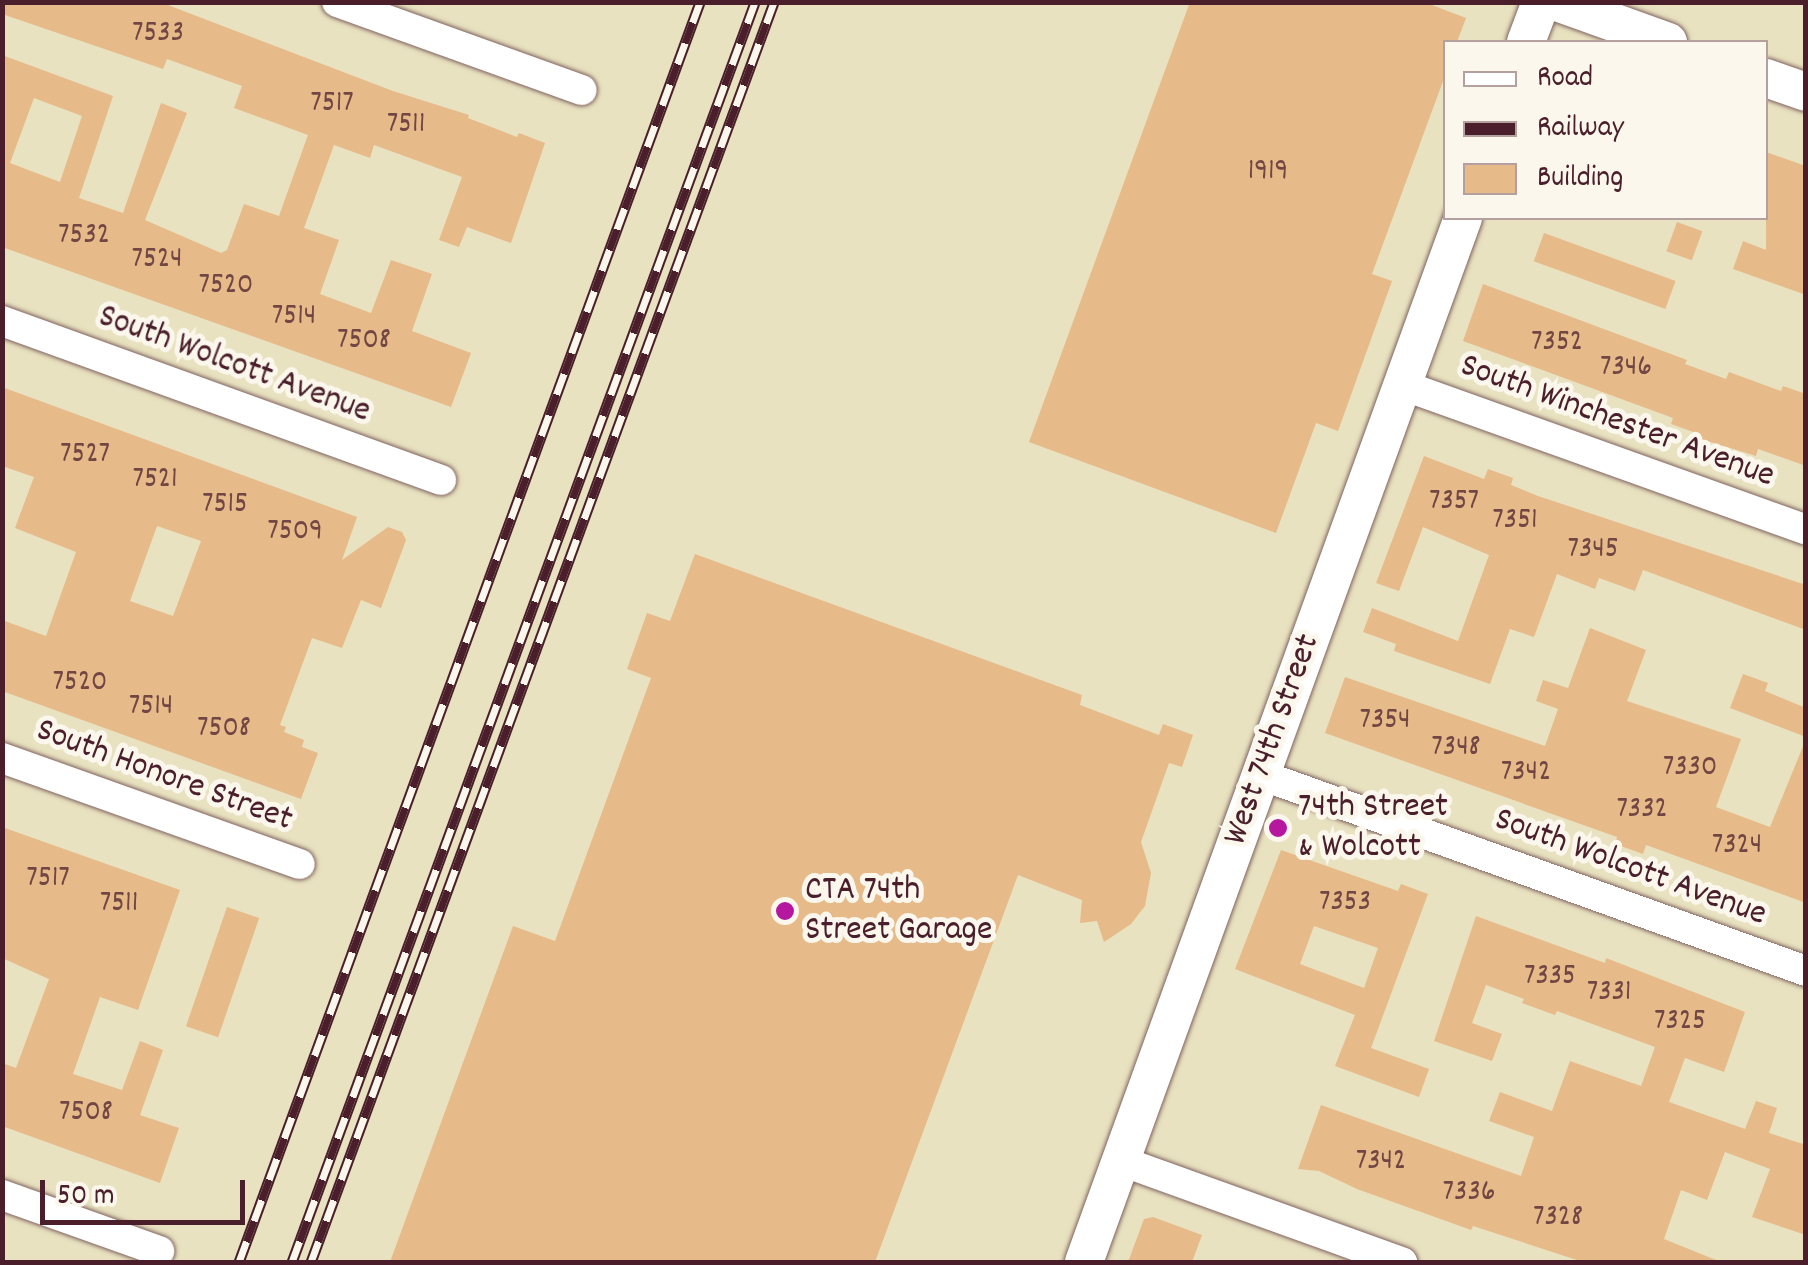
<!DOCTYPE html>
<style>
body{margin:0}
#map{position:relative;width:1808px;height:1265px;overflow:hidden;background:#e8e2c0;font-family:Dekko,sans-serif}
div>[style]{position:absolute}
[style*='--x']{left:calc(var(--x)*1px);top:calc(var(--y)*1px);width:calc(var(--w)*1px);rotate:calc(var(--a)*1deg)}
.building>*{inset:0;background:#e7ba8a;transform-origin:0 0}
.roads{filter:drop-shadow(0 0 2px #81635f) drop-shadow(0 0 2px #81635f)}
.minor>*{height:30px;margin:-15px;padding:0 15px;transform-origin:15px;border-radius:15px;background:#fff}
.tertiary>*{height:38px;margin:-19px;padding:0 19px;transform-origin:19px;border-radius:19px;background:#fff}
.rail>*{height:11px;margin-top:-5.5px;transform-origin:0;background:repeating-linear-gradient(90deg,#fbf7ec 0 22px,#4a1f2b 0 44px);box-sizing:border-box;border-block:2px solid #4a1f2b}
.dots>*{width:28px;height:28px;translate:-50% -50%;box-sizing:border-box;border:5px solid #fbf7ec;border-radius:50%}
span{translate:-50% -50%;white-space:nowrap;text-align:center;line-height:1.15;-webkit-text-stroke:10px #fbf7ec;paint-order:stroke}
.number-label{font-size:30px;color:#714643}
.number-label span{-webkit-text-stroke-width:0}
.street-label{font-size:35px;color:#4a1f2b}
.poi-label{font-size:35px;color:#4a1f2b}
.left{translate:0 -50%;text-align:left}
.frame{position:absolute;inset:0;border:5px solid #4a1f2b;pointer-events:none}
.legend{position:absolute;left:1443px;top:40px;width:325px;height:180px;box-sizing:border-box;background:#fbf7ec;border:2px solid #b4a19f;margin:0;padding:12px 18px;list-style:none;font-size:30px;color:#4a1f2b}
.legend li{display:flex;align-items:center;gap:20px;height:50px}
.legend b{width:50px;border:2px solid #b4a19f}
.scale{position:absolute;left:40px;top:1180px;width:205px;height:45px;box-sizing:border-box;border:5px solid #4a1f2b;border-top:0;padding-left:12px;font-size:30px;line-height:35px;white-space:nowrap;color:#4a1f2b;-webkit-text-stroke:8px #fbf7ec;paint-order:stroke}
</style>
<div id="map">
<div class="building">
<i style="clip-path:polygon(evenodd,2px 2px,160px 2px,393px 91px,469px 115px,468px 118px,517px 137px,519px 133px,545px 143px,511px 243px,467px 227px,459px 247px,439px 240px,462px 177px,374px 145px,370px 158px,334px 145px,304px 228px,339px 240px,320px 294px,371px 313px,391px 260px,432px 274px,412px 331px,471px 353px,451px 407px,2px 247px,2px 55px,113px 96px,79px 198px,123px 213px,161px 103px,187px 113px,145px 220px,221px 253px,227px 250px,244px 204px,279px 216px,308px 135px,234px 108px,242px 86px,167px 59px,163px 69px,2px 14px,2px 2px,34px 98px,82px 116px,60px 182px,10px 163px,34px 98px)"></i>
<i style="clip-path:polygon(1190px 2px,1424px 2px,1466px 18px,1457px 42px,1446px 42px,1446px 73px,1372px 274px,1392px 281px,1338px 431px,1316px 423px,1276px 533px,1029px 442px)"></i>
<i style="clip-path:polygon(1766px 152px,1806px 166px,1806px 295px,1733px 269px,1743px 241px,1766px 250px)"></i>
<i style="left:1677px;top:222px;width:27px;height:31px;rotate:20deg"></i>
<i style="left:1544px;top:233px;width:140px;height:30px;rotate:20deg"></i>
<i style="clip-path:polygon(1483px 284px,1687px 360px,1685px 364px,1726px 379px,1729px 372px,1781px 391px,1783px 386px,1806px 394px,1806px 466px,1758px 449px,1756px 456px,1698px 438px,1699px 434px,1671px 424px,1673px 418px,1463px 341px)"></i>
<i style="clip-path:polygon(evenodd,2px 387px,357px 517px,342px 560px,388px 527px,402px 532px,406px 540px,381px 608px,361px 600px,342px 648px,312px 638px,280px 725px,286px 727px,284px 732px,304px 740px,302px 747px,318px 753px,301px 799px,2px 691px,2px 620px,46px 636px,76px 552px,15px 528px,34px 477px,2px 466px,2px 387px,157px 526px,201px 541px,173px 616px,130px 601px,157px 526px)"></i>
<i style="clip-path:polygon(1424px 456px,1484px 479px,1488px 469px,1513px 478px,1511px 485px,1538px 496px,1806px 585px,1806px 630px,1643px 570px,1635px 591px,1599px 578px,1595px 589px,1557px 574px,1534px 637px,1510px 629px,1490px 684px,1394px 651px,1396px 644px,1363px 632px,1372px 608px,1458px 641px,1489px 555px,1423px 527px,1399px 591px,1376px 583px)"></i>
<i style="clip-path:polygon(695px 554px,1082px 695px,1080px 705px,1159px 735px,1163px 724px,1193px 735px,1182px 767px,1169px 763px,1141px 842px,1151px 873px,1145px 906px,1131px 924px,1104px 942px,1097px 921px,1080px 923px,1082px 900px,1018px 875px,875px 1262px,390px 1262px,513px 926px,555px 941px,651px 678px,627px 669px,647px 613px,670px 621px)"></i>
<i style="clip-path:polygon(1590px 628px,1646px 650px,1627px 701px,1741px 739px,1716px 807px,1770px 827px,1806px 739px,1806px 903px,1646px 845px,1643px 854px,1615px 844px,1617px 837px,1325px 733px,1345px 677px,1545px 746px,1558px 709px,1536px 701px,1543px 680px,1568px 688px)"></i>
<i style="clip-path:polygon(1743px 674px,1768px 683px,1765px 691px,1806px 708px,1806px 737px,1730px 708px)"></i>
<i style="clip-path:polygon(2px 827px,180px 890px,138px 1010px,100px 997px,73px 1074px,122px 1090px,140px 1041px,163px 1050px,140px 1115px,179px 1128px,160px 1183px,2px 1126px,2px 1063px,16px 1068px,49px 979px,2px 958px)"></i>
<i style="clip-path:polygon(evenodd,1281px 850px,1398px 891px,1401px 884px,1428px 894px,1371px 1048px,1429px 1069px,1419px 1097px,1335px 1066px,1355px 1015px,1235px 969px,1281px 850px,1314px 926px,1378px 948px,1364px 988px,1300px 964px,1314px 926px)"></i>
<i style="left:227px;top:907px;width:34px;height:126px;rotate:19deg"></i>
<i style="clip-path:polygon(1476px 916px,1605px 963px,1606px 958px,1745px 1012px,1724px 1072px,1685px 1058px,1669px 1102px,1745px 1129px,1756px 1101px,1777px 1108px,1769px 1133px,1806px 1145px,1806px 1235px,1752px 1217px,1770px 1169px,1725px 1152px,1707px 1200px,1681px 1190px,1664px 1239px,1721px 1262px,1583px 1262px,1473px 1226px,1471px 1230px,1357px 1189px,1319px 1171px,1298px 1169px,1321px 1105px,1521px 1176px,1534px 1137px,1489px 1121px,1500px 1092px,1552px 1111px,1570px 1061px,1641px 1086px,1655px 1047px,1557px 1011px,1555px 1015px,1522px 1003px,1524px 999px,1486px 985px,1472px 1023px,1502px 1034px,1492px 1061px,1434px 1041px)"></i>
<i style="clip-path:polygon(1153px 1217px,1202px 1235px,1192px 1262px,1128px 1262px,1144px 1219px)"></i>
</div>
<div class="roads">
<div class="minor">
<i style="--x:337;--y:2;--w:260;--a:19.8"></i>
<i style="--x:2;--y:321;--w:467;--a:19.9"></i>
<i style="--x:1402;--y:385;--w:429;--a:19.7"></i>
<i style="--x:2;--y:758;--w:316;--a:19.6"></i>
<i style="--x:1261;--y:775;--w:579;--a:19.78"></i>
<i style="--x:1121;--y:1161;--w:299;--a:19.8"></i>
<i style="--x:2;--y:1195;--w:167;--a:19.6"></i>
</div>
<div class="tertiary">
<i style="--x:1557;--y:2;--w:118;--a:19.8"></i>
<i style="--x:1526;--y:42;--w:43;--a:-69.4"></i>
<i style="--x:1766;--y:78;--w:42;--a:19.3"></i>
<i style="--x:1084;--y:1262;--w:1111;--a:-70.05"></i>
</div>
</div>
<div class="rail">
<i style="--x:239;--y:1262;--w:1342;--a:-69.9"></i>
<i style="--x:292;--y:1262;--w:1342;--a:-69.82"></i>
<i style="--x:311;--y:1262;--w:1342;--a:-69.82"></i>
</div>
<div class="dots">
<i style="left:1278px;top:828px;background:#b5179e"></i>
<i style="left:785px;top:911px;background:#b5179e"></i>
</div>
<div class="number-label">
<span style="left:158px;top:35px">7533</span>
<span style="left:332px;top:105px">7517</span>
<span style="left:406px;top:126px">7511</span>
<span style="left:1268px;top:173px">1919</span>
<span style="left:84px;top:237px">7532</span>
<span style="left:157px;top:261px">7524</span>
<span style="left:226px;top:287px">7520</span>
<span style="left:294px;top:318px">7514</span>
<span style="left:364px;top:342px">7508</span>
<span style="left:1557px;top:344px">7352</span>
<span style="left:1626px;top:369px">7346</span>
<span style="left:85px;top:456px">7527</span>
<span style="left:155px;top:481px">7521</span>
<span style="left:1454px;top:503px">7357</span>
<span style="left:225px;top:506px">7515</span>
<span style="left:1515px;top:522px">7351</span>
<span style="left:295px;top:533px">7509</span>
<span style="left:1593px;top:551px">7345</span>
<span style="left:80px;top:684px">7520</span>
<span style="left:151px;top:708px">7514</span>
<span style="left:1385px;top:722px">7354</span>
<span style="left:224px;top:730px">7508</span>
<span style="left:1456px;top:749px">7348</span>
<span style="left:1690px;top:769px">7330</span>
<span style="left:1526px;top:774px">7342</span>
<span style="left:1642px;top:811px">7332</span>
<span style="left:1737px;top:847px">7324</span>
<span style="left:48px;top:880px">7517</span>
<span style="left:1345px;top:904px">7353</span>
<span style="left:119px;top:905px">7511</span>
<span style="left:1550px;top:978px">7335</span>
<span style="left:1609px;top:994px">7331</span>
<span style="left:1680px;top:1023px">7325</span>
<span style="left:86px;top:1114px">7508</span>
<span style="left:1381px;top:1163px">7342</span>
<span style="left:1469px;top:1194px">7336</span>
<span style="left:1558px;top:1219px">7328</span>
</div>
<div class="street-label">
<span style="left:234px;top:365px;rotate:20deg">South Wolcott Avenue</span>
<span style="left:1617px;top:422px;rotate:20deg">South Winchester Avenue</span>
<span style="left:1273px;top:740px;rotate:-70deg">West 74th Street</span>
<span style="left:164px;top:776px;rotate:20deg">South Honore Street</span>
<span style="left:1630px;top:868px;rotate:20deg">South Wolcott Avenue</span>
</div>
<div class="poi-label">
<span class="left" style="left:1298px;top:828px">74th Street<br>&amp; Wolcott</span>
<span class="left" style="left:805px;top:911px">CTA 74th<br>Street Garage</span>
</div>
<div class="frame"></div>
<ul class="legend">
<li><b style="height:12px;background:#fff"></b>Road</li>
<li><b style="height:12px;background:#4a1f2b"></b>Railway</li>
<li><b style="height:28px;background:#e7ba8a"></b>Building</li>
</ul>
<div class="scale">50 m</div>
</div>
